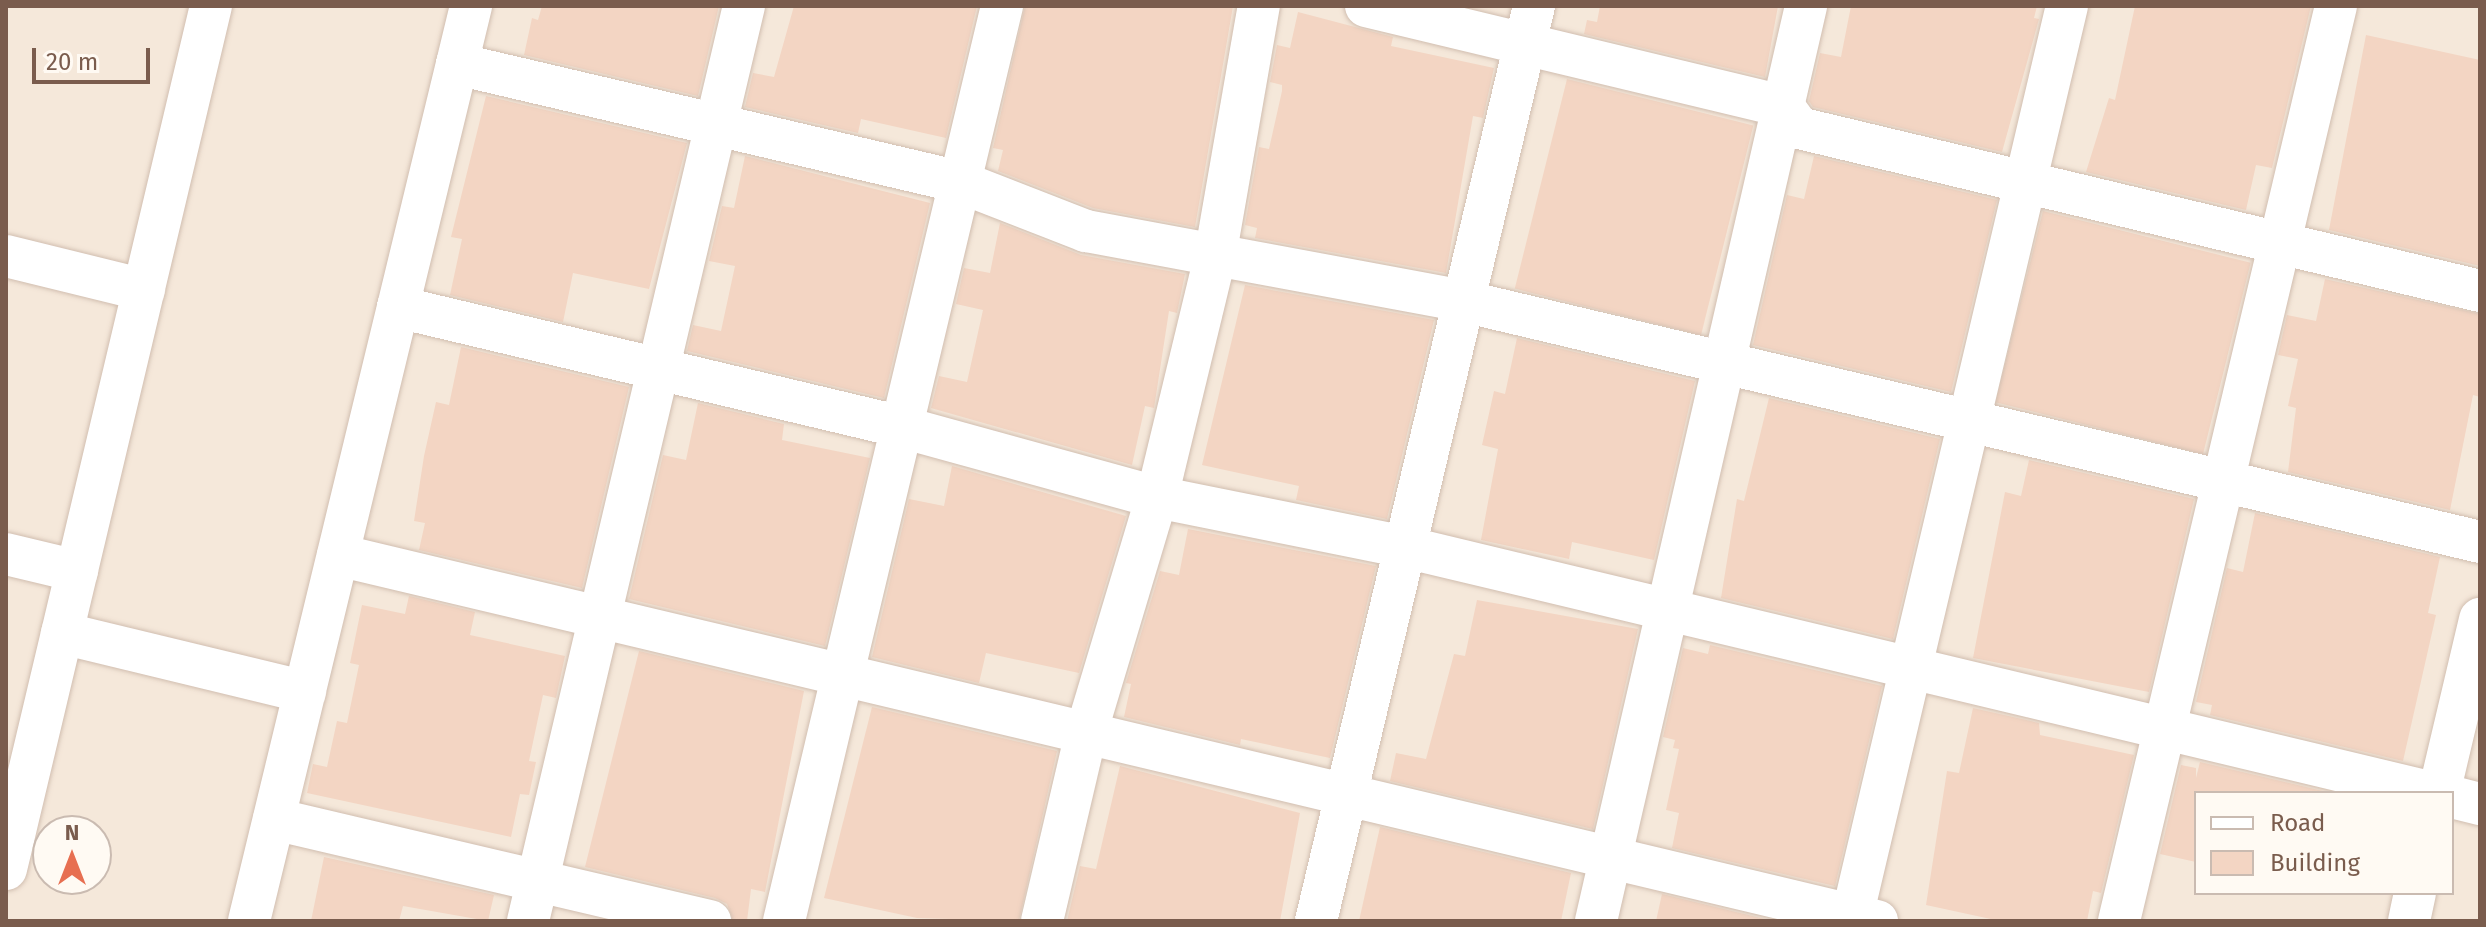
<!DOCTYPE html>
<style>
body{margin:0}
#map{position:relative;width:2486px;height:927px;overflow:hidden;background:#fdf6ec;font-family:"Fira Sans",sans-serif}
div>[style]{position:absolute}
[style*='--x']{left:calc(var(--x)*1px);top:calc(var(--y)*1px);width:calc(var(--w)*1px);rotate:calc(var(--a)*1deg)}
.residential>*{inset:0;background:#f5e8da}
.building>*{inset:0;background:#f3d5c3;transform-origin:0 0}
.roads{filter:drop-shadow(0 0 2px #d1beb0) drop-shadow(0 0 2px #d1beb0)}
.minor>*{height:42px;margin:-21px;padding:0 21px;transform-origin:21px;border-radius:21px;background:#fff}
span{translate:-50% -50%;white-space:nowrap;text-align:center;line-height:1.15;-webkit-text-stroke:7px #fffaf3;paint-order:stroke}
.frame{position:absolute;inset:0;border:8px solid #7a5c4d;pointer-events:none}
.legend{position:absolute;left:2194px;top:791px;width:260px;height:104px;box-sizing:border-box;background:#fffaf3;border:2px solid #cabbb1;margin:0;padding:10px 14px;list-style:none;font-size:24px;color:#7a5c4d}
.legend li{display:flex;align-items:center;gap:16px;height:40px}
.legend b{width:40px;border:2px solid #cabbb1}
.north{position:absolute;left:32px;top:815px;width:80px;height:80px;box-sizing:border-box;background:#fffaf3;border:2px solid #cabbb1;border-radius:50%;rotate:0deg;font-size:22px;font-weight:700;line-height:32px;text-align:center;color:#7a5c4d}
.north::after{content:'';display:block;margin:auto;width:28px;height:36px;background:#e76f51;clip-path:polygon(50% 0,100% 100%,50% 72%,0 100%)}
.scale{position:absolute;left:32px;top:48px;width:118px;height:36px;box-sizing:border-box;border:4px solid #7a5c4d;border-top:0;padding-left:10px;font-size:24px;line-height:28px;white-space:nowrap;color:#7a5c4d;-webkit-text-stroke:6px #fffaf3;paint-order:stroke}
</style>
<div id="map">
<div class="residential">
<i style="clip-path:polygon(evenodd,6px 6px,2480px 6px,2480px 921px,6px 921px,6px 6px,2196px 793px,2452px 793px,2452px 893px,2196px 893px,2196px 793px,6px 6px,48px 831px,96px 831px,96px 879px,48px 879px,48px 831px)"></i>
</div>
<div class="building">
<i style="clip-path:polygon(542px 6px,719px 6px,698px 96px,524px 55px,532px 18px,538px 20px)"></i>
<i style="clip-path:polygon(794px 6px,977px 6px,946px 138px,861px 119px,858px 133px,745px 107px,753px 73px,774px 77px)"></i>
<i style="clip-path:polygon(1025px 6px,1233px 6px,1195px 227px,1093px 208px,998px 171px,1003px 150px,993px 148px)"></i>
<i style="clip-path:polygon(1600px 6px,1778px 6px,1765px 77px,1584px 34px,1587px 20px,1597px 22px)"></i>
<i style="clip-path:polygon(1851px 6px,2037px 6px,2034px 18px,2039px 19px,2002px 152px,1813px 107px,1809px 101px,1820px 53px,1841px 57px)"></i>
<i style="clip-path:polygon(2135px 6px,2311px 6px,2272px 168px,2256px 165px,2246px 210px,2086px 172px,2109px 98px,2115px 100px)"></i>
<i style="clip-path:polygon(1298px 12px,1393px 37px,1391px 46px,1494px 68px,1483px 118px,1473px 116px,1446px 273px,1255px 238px,1257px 228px,1245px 225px,1259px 147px,1269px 149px,1282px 91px,1282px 85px,1270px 82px,1277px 45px,1290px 48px)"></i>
<i style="clip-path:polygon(2366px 35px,2480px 60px,2480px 266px,2329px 230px)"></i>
<i style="left:1567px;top:79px;width:192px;height:216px;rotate:14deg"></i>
<i style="clip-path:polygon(486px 96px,687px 143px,649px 289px,573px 273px,563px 322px,450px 295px,462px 239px,451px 237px)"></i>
<i style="clip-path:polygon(745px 156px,930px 203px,884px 398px,687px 351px,693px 325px,721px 331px,735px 266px,709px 261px,722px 206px,734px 208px)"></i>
<i style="clip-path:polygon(1814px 156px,1997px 200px,1951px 392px,1753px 345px,1787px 195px,1804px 199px)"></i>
<i style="left:2043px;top:211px;width:214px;height:197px;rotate:14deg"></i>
<i style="clip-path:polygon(1000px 223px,1081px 255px,1185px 274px,1177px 313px,1169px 311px,1154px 408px,1145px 406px,1132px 465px,931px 408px,939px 376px,967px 382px,983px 310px,956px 304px,964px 268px,990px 273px)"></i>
<i style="clip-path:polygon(2325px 279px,2480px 314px,2480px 397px,2473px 395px,2450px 510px,2288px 472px,2296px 408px,2288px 406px,2298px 359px,2278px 355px,2287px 315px,2316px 321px)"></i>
<i style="clip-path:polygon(1245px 285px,1434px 320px,1387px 519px,1296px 500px,1299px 486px,1202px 465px)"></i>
<i style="clip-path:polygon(1517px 338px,1695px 381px,1654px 560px,1572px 542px,1569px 559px,1481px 540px,1498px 449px,1482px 445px,1494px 391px,1505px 394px)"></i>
<i style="clip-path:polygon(461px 347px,629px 387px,582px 588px,419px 550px,425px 523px,414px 521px,424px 456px,436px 402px,449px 405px)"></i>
<i style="clip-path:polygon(1769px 398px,1940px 439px,1893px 639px,1721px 598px,1737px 499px,1744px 501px)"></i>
<i style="clip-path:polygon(698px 403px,784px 424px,782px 440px,870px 458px,825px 646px,629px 599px,663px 455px,686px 460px)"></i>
<i style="clip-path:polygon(2029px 460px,2194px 499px,2149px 692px,1973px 658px,2005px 492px,2021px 496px)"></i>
<i style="clip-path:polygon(952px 466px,1126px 516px,1079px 673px,986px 653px,979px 683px,872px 657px,909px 499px,944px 506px)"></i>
<i style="clip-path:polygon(2255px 513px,2440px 557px,2428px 613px,2436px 615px,2403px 761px,2210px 715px,2212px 705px,2196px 702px,2227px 568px,2243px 572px)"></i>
<i style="clip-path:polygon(1188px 529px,1376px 566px,1330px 758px,1241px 739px,1240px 745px,1124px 717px,1131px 684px,1126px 683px,1160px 571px,1179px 575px)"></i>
<i style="clip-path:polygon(409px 596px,475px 612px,470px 635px,565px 656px,556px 698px,543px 695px,529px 761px,536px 762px,529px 795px,520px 794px,511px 837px,307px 793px,313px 764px,327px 767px,337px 721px,347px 723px,359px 665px,350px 663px,362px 605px,405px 614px)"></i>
<i style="clip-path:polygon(1477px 600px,1638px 629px,1593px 829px,1390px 781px,1396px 753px,1426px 759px,1454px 654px,1465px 656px)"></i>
<i style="clip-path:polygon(1710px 645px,1882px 686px,1835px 886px,1672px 848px,1679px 813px,1666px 810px,1679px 749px,1673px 748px,1675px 740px,1663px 737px,1683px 648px,1708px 654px)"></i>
<i style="clip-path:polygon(639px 651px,804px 691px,765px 892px,751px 889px,747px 921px,733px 921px,727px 904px,715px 898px,585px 867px)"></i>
<i style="clip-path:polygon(872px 707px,1057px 751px,1019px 921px,917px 918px,824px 898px)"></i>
<i style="clip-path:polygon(1973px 708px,2039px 723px,2040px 735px,2134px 755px,2101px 893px,2093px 891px,2087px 921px,2000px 921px,1926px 905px,1947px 771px,1959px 773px)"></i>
<i style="clip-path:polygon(2200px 762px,2331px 793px,2196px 793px,2196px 862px,2160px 854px,2181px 765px,2196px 768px,2196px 778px)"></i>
<i style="clip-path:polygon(1120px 766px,1300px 813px,1280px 921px,1067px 921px,1080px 866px,1096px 869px)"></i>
<i style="clip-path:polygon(1380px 827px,1571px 873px,1561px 921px,1359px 921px)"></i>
<i style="clip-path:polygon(324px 857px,494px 895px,488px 921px,403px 906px,399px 921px,311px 921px)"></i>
<i style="clip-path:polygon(1662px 894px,1773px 921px,1656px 921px)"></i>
</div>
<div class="roads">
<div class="minor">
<i style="--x:1366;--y:6;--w:429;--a:13.5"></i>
<i style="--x:1783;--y:106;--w:27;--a:54"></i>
<i style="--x:1799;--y:128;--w:700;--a:13.46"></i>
<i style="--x:457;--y:64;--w:517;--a:13.2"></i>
<i style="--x:960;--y:182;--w:135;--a:21.3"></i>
<i style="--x:1086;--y:231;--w:383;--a:10.5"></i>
<i style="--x:1463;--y:301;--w:1045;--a:13.33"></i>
<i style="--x:6;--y:256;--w:142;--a:13.8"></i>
<i style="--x:398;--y:307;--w:518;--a:13.39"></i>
<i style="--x:902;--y:427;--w:264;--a:15.4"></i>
<i style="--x:1157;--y:497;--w:253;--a:11.4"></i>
<i style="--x:1405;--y:547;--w:1058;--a:13.45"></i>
<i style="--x:6;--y:554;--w:73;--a:13.5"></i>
<i style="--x:338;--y:555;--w:1582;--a:13.38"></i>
<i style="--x:62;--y:633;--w:250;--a:13.6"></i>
<i style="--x:2439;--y:793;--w:179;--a:-76.7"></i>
<i style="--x:2452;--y:797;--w:29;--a:14"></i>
<i style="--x:274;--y:819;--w:448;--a:13.2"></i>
<i style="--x:6;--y:869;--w:887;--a:-76.64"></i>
<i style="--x:249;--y:921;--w:942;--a:-76.36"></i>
<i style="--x:528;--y:921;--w:940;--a:-76.72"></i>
<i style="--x:784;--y:921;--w:941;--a:-76.6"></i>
<i style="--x:1042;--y:921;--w:193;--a:-76.8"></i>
<i style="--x:1086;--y:733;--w:246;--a:-73.3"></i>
<i style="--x:1157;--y:497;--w:247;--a:-76.4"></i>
<i style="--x:1215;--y:257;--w:255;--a:-80.1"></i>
<i style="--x:1316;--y:921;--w:941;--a:-76.6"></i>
<i style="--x:1596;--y:921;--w:939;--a:-77.07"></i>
<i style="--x:1851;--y:921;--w:940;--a:-76.72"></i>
<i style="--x:2119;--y:921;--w:940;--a:-76.66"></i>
<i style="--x:2409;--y:921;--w:29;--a:-78"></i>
</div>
</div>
<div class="frame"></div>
<ul class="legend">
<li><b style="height:10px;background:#fff"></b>Road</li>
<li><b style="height:22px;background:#f3d5c3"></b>Building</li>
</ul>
<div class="north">N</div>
<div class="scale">20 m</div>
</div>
